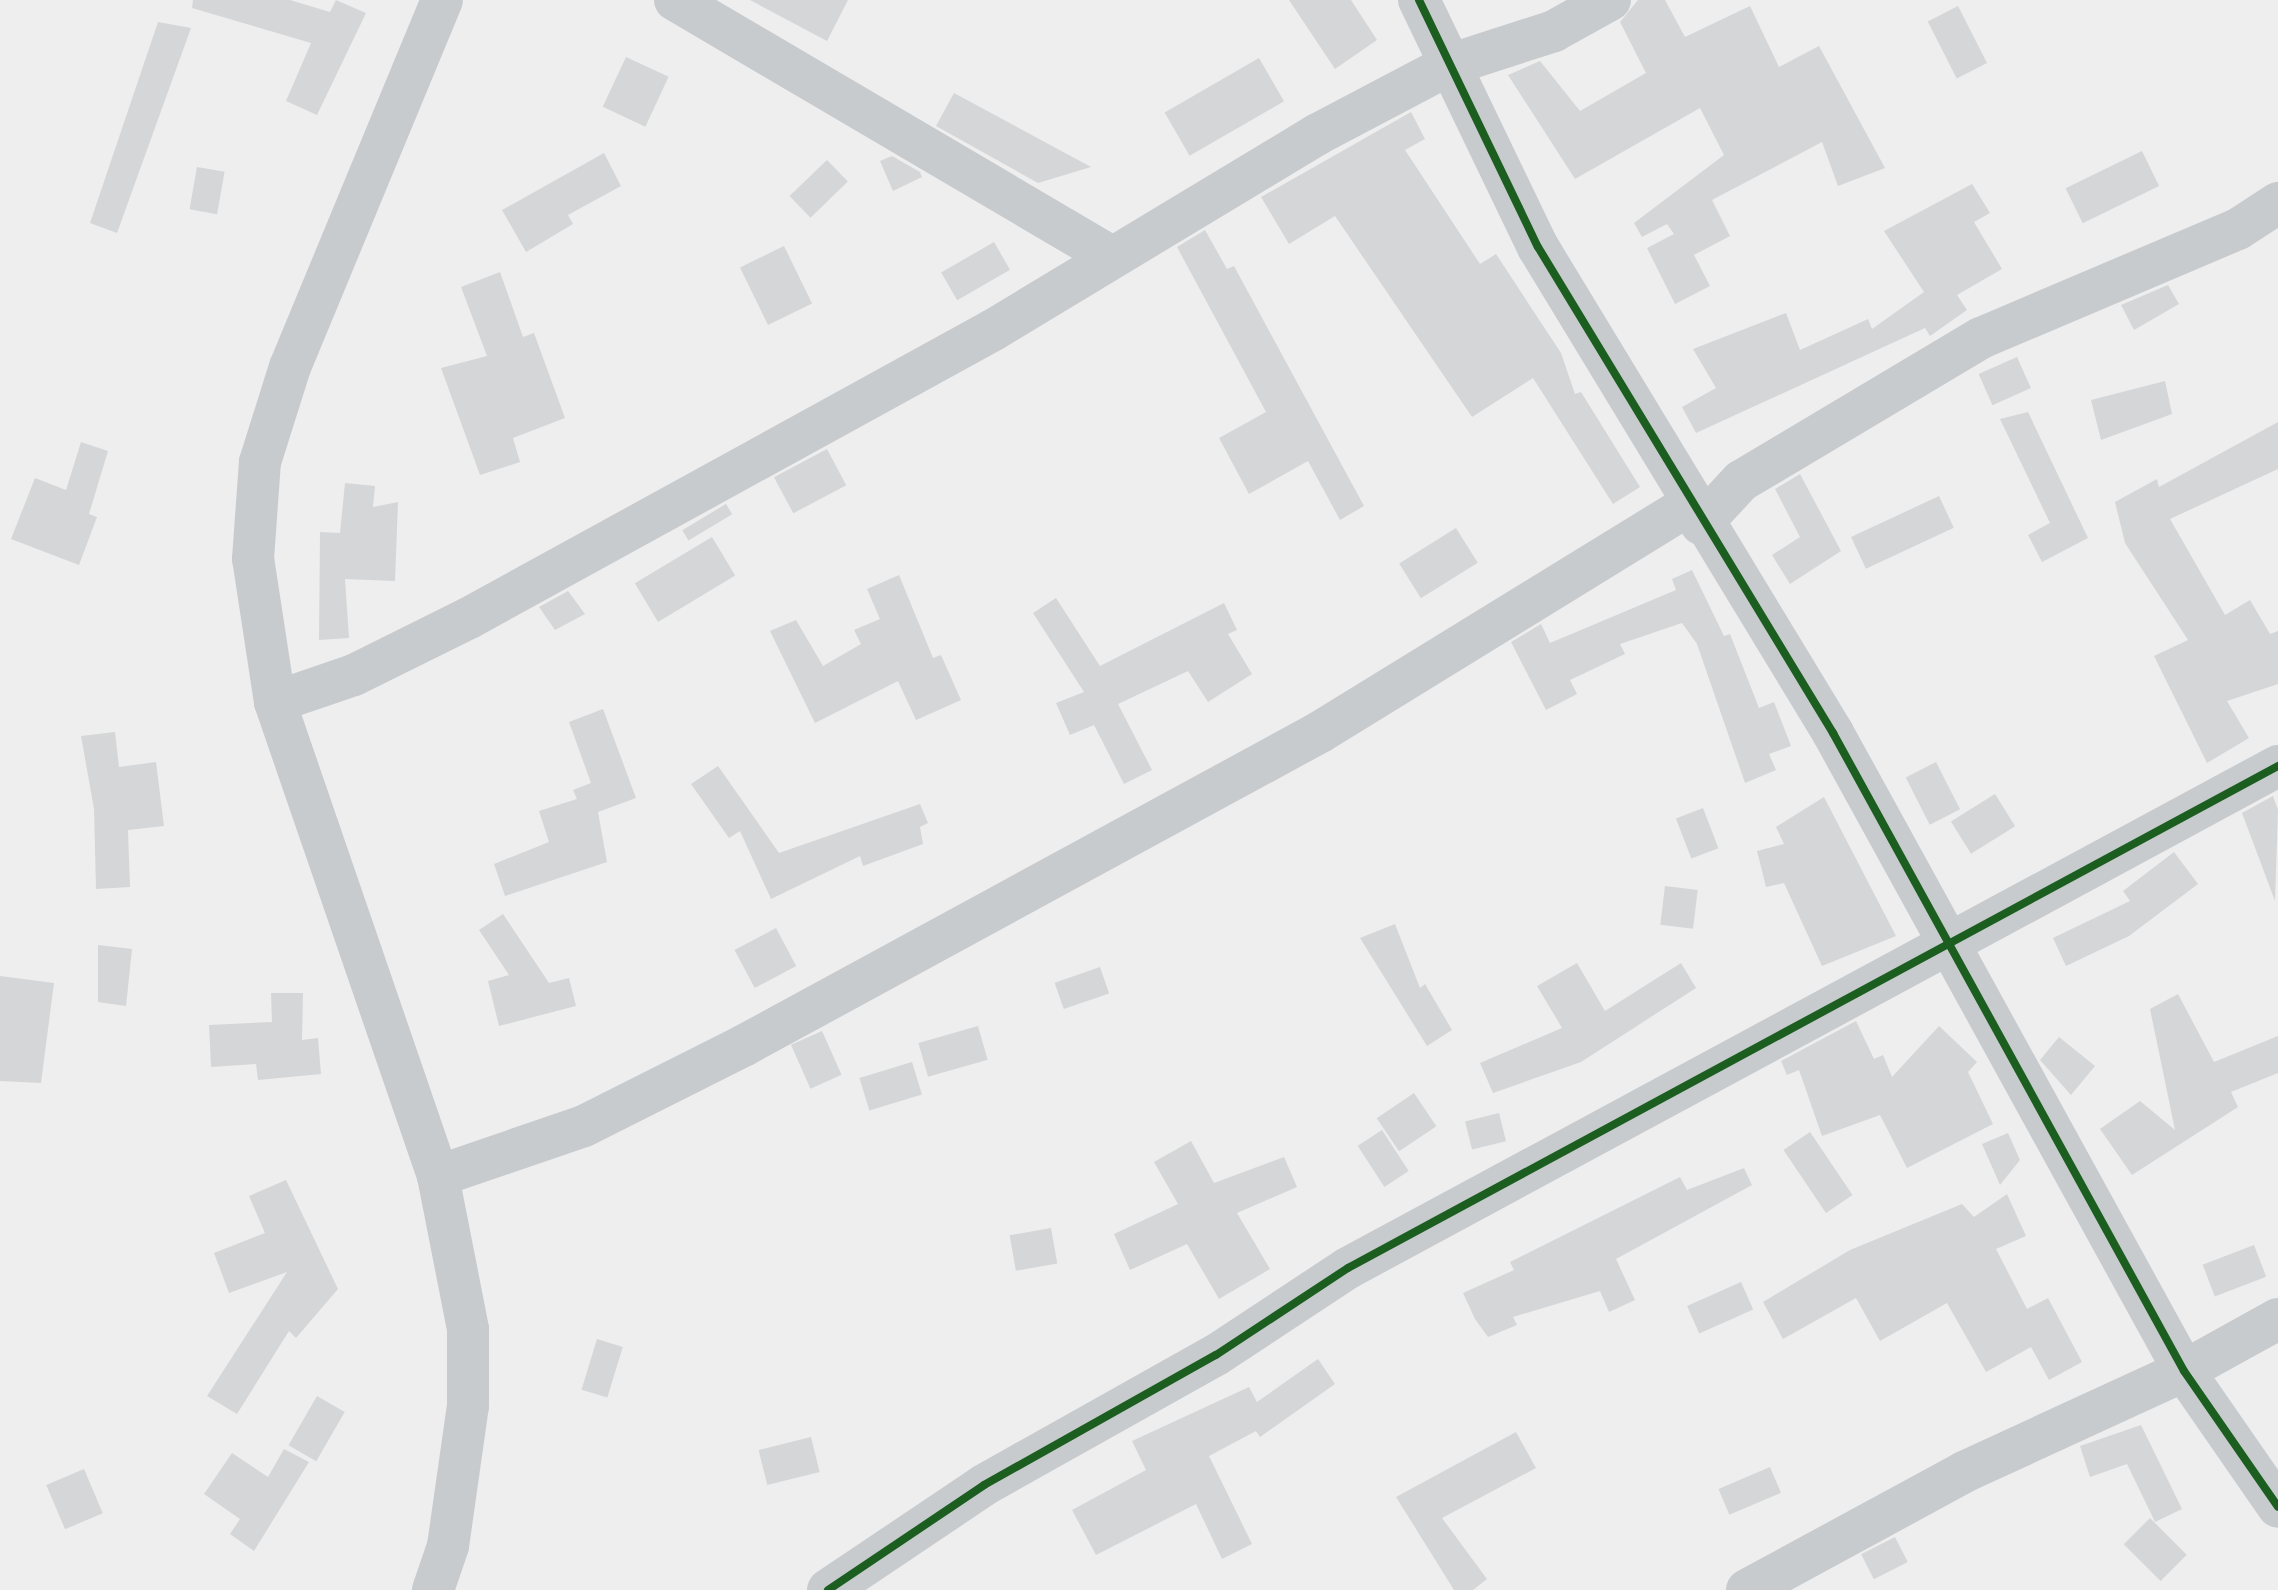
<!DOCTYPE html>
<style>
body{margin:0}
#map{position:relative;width:2278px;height:1590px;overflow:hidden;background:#efeeee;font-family:Jost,sans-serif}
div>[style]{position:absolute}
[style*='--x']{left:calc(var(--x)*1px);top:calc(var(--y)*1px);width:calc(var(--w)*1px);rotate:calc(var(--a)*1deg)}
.building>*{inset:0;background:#d5d6d7;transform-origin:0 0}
.minor>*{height:42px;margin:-21px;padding:0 21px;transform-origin:21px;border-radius:21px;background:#c8cbce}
.cycleway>*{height:8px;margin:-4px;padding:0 4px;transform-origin:4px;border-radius:4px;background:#1b5e20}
span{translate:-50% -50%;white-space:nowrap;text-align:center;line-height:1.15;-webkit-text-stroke:6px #fff;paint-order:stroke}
</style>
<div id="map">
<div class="building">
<i style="clip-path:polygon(193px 0,290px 0,330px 12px,336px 0,366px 13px,317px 115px,286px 101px,311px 43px,192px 8px)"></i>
<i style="clip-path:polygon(750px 0,848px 0,827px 41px)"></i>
<i style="clip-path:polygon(1289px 0,1351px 0,1377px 40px,1335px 69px)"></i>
<i style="clip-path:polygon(1638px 0,1665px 0,1685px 37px,1750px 6px,1779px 67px,1819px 46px,1885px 168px,1838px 186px,1822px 142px,1712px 200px,1730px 236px,1694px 255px,1710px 286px,1675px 304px,1647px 248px,1674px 234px,1667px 224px,1642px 237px,1634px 223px,1724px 155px,1700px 108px,1575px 179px,1508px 75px,1540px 61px,1580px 111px,1646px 73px,1620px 22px)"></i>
<i style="left:1958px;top:6px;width:64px;height:34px;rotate:63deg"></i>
<i style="clip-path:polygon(158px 22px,191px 28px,117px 233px,90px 223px)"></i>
<i style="left:626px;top:57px;width:47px;height:55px;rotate:25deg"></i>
<i style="left:1259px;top:58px;width:50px;height:109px;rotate:60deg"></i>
<i style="clip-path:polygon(954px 93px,1091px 167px,1038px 183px,936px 126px)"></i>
<i style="clip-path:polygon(1411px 112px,1425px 139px,1405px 150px,1480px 264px,1496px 254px,1561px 353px,1575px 394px,1581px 392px,1640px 487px,1613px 504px,1533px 378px,1472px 417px,1335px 216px,1289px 244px,1261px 197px)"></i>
<i style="left:2142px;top:151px;width:39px;height:85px;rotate:64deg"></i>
<i style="clip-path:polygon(604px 153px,621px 186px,568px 215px,573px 224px,526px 252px,502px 210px)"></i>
<i style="clip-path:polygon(892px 156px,920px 172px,922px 177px,893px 191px,880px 161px)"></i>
<i style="left:827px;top:160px;width:30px;height:52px;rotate:46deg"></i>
<i style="left:197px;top:167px;width:28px;height:43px;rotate:10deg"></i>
<i style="clip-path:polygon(1972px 184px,1990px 213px,1974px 222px,2002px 269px,1957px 295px,1967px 310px,1930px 336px,1925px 328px,1696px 433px,1682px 407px,1716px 388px,1693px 349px,1786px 313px,1800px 350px,1868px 319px,1872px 329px,1924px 292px,1884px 231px)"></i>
<i style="clip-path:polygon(1205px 230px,1227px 269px,1234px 266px,1364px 506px,1340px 520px,1308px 461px,1249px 494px,1219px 438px,1266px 412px,1177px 247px)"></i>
<i style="left:994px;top:242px;width:32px;height:61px;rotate:60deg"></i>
<i style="left:784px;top:246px;width:64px;height:49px;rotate:64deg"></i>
<i style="clip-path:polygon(500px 272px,523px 337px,534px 333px,565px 418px,513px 438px,520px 462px,480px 475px,441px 368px,487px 356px,461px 287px)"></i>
<i style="clip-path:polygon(2168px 285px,2179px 304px,2134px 330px,2121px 305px)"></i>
<i style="left:2017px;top:357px;width:34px;height:42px;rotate:66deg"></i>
<i style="clip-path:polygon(2165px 381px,2172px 414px,2101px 440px,2091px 400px)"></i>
<i style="clip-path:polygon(2028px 412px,2088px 538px,2042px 562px,2028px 535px,2050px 523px,2000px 419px)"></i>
<i style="clip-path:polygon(2278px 422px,2278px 469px,2170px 519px,2225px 615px,2250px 600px,2270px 634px,2278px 631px,2278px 684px,2227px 701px,2249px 738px,2207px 763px,2154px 656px,2188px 640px,2125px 543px,2115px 502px,2157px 479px,2159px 487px)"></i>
<i style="clip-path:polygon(81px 442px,108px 451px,89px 514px,97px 517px,79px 565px,11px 539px,35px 478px,66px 490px)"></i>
<i style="left:827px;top:449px;width:41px;height:60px;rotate:62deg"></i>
<i style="clip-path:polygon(1800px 474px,1841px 551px,1790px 584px,1772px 555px,1800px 537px,1775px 489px)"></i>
<i style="clip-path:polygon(345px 483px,375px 486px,373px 507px,398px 502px,395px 581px,345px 579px,349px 638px,319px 640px,320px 532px,340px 533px)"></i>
<i style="left:1939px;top:496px;width:35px;height:97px;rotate:65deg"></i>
<i style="left:726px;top:504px;width:12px;height:51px;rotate:59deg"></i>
<i style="left:1456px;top:528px;width:41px;height:67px;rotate:58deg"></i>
<i style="left:712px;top:537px;width:45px;height:90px;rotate:59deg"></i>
<i style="clip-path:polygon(1692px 570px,1724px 636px,1730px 634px,1759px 708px,1774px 702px,1791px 746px,1769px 754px,1776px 770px,1745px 783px,1697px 644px,1682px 623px,1620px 644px,1625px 654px,1570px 680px,1577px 694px,1546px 710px,1511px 642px,1541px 624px,1550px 643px,1676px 590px,1672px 579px)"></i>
<i style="clip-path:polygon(899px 575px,933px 658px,941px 655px,961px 700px,916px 720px,898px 681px,815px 723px,770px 631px,796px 620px,823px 666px,861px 644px,854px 630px,880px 619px,867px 589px)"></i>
<i style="clip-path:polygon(568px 591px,585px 614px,555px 630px,539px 607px)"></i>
<i style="clip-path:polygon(1056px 598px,1100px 666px,1224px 603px,1237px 630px,1228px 634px,1252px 674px,1208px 702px,1188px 671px,1118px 704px,1152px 770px,1124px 784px,1094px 725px,1070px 735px,1056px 703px,1084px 692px,1033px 613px)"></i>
<i style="clip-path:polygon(603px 709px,636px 798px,598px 812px,607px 862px,505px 896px,494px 864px,549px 842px,539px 811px,577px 799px,573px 790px,591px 783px,569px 722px)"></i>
<i style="clip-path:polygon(115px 732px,119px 767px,156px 762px,164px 826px,128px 830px,130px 887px,96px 889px,94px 809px,81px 736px)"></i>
<i style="left:1936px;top:762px;width:53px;height:34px;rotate:63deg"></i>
<i style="clip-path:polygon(718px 766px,779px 853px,920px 804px,928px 823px,920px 827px,923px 844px,863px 866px,860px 856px,771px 899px,740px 831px,729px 838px,691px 784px)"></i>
<i style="left:1995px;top:794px;width:38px;height:52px;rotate:58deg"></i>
<i style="clip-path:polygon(2273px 796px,2278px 810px,2275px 901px,2242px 813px)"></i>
<i style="clip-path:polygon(1824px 797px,1896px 936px,1822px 966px,1784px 883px,1766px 887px,1757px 851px,1784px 844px,1776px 827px)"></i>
<i style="left:1703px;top:808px;width:43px;height:29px;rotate:69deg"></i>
<i style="clip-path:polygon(2174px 852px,2198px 884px,2129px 936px,2066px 966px,2053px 938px,2130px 901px,2123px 891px)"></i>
<i style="left:1665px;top:886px;width:33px;height:39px;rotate:7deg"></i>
<i style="clip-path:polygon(503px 914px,549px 983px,569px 978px,576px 1006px,499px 1026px,488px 981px,509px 975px,479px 930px)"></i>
<i style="clip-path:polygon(1395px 924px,1420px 988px,1425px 984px,1452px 1030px,1427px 1046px,1360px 938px)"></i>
<i style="left:776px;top:928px;width:43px;height:47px;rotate:62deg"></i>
<i style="clip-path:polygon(98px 945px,132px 949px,126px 1006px,98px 1002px)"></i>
<i style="clip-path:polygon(1577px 963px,1605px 1011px,1681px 963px,1696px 988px,1581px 1062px,1493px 1093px,1480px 1063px,1562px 1028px,1537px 986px)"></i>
<i style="left:1100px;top:967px;width:28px;height:48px;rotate:71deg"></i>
<i style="clip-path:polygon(0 976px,54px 983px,41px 1083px,0 1081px)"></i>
<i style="clip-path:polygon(271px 993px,303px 993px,302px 1040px,318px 1038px,321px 1074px,258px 1080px,256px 1064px,211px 1067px,209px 1025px,272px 1022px)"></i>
<i style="clip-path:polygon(2178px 994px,2214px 1062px,2278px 1036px,2278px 1073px,2231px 1092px,2238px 1107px,2132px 1175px,2100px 1129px,2140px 1101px,2175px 1130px,2150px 1009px)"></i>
<i style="clip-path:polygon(1856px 1021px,1874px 1059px,1883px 1055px,1892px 1077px,1939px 1026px,1977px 1062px,1968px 1072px,1993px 1124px,1907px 1168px,1880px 1115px,1822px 1136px,1799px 1070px,1787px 1075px,1781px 1061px)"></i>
<i style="left:978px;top:1026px;width:35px;height:62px;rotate:74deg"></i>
<i style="left:822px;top:1031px;width:48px;height:34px;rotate:66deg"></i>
<i style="clip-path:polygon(2059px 1037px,2095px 1066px,2071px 1095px,2040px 1060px)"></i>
<i style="left:912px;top:1062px;width:34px;height:55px;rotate:73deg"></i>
<i style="left:1414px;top:1093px;width:40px;height:45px;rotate:56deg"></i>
<i style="left:1499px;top:1113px;width:29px;height:35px;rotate:76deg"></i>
<i style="left:1382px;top:1130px;width:49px;height:29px;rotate:57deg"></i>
<i style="left:1810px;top:1132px;width:76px;height:32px;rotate:56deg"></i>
<i style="clip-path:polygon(2008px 1133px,2020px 1160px,2000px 1185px,1982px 1144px)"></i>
<i style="clip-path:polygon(1191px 1141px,1214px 1183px,1284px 1157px,1297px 1187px,1237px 1213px,1270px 1269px,1219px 1299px,1187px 1244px,1130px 1270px,1114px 1234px,1178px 1204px,1154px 1162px)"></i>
<i style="clip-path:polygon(1744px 1168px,1752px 1185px,1616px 1259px,1635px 1300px,1609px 1312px,1600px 1291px,1513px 1317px,1517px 1325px,1488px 1337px,1475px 1319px,1463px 1293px,1514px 1270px,1510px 1262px,1680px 1177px,1687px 1190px)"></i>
<i style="clip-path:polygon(286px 1180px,338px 1289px,296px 1338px,289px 1331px,237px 1414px,207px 1396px,287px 1272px,229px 1293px,214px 1253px,265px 1233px,249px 1196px)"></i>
<i style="clip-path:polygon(2007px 1194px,2026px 1236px,1996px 1249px,2027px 1309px,2048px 1298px,2082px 1362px,2049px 1380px,2031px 1347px,1986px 1372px,1947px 1303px,1880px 1341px,1856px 1298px,1783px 1339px,1763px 1302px,1850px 1250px,1962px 1204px,1974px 1217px)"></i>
<i style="left:1051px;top:1228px;width:36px;height:42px;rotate:80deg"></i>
<i style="left:2254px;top:1245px;width:34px;height:55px;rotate:69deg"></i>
<i style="left:1741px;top:1282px;width:30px;height:59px;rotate:66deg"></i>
<i style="left:597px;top:1339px;width:27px;height:53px;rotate:17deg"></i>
<i style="clip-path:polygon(1318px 1359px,1335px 1384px,1260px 1437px,1256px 1431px,1209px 1456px,1252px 1544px,1222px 1559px,1196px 1504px,1096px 1555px,1072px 1510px,1146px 1470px,1132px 1441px,1249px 1387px,1257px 1402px)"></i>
<i style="left:317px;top:1396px;width:32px;height:57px;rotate:30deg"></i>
<i style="clip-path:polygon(2141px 1425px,2182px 1509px,2155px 1522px,2127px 1464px,2090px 1477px,2080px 1446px)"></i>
<i style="clip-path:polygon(1516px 1432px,1536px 1468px,1442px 1518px,1487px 1579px,1473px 1590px,1454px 1590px,1396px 1497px)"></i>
<i style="left:811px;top:1437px;width:36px;height:54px;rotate:76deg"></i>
<i style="clip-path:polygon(284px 1449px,309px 1462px,254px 1551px,230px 1534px,240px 1519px,204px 1494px,232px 1453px,268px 1477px)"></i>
<i style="left:1770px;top:1467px;width:28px;height:56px;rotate:67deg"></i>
<i style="left:84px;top:1469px;width:48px;height:41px;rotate:67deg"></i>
<i style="left:2150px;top:1518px;width:52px;height:37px;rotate:45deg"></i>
<i style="left:1895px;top:1537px;width:28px;height:38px;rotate:63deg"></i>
</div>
<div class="minor">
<i style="--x:675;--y:0;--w:507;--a:30.46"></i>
<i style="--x:1419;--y:0;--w:274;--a:64.3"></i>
<i style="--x:1538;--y:247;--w:569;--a:58.74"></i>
<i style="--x:1833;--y:733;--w:728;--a:61.18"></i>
<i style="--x:2184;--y:1371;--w:165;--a:55.3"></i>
<i style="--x:1701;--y:524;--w:59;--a:-47.1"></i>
<i style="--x:1741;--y:481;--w:279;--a:-30.8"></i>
<i style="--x:1981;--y:338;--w:279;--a:-23"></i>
<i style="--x:2238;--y:229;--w:48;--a:-33"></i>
<i style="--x:275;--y:702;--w:83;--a:-18.9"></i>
<i style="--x:354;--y:675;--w:128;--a:-26.4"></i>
<i style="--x:469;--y:618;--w:598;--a:-28.79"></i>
<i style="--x:993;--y:330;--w:380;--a:-31.1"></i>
<i style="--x:1318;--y:134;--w:148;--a:-27.8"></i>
<i style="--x:1449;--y:65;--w:110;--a:-17.9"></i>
<i style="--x:1554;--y:31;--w:64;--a:-29"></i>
<i style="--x:438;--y:1176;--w:154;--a:-18.9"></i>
<i style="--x:584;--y:1126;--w:178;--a:-26.7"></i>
<i style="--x:743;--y:1046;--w:657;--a:-28.55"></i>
<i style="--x:1320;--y:732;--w:433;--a:-31.6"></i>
<i style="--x:433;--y:1590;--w:46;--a:-71.2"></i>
<i style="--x:448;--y:1546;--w:141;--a:-81.9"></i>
<i style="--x:468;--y:1406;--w:77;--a:-90"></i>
<i style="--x:468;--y:1329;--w:156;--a:-101.1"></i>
<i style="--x:438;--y:1176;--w:501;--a:-108.98"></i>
<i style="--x:275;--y:702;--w:145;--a:-98.7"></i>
<i style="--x:253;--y:559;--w:97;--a:-85.9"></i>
<i style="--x:260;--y:462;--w:100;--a:-72.5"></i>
<i style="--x:290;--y:367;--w:397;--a:-67.5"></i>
<i style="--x:828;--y:1590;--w:188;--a:-33.9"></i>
<i style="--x:984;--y:1485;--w:266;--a:-29.3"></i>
<i style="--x:1216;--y:1355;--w:158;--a:-33.4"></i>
<i style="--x:1348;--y:1268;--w:1057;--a:-28.36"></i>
<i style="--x:1747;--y:1590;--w:247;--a:-28.5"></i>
<i style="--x:1964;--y:1472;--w:242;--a:-24.7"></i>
<i style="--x:2184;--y:1371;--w:107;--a:-29"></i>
</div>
<div class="cycleway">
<i style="--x:1419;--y:0;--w:274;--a:64.3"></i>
<i style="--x:1538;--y:247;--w:569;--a:58.74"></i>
<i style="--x:1833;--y:733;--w:728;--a:61.18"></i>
<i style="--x:2184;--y:1371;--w:165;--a:55.3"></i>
<i style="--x:828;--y:1590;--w:188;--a:-33.9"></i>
<i style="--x:984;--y:1485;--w:266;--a:-29.3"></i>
<i style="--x:1216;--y:1355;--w:158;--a:-33.4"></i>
<i style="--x:1348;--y:1268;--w:1057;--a:-28.36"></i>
</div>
</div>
